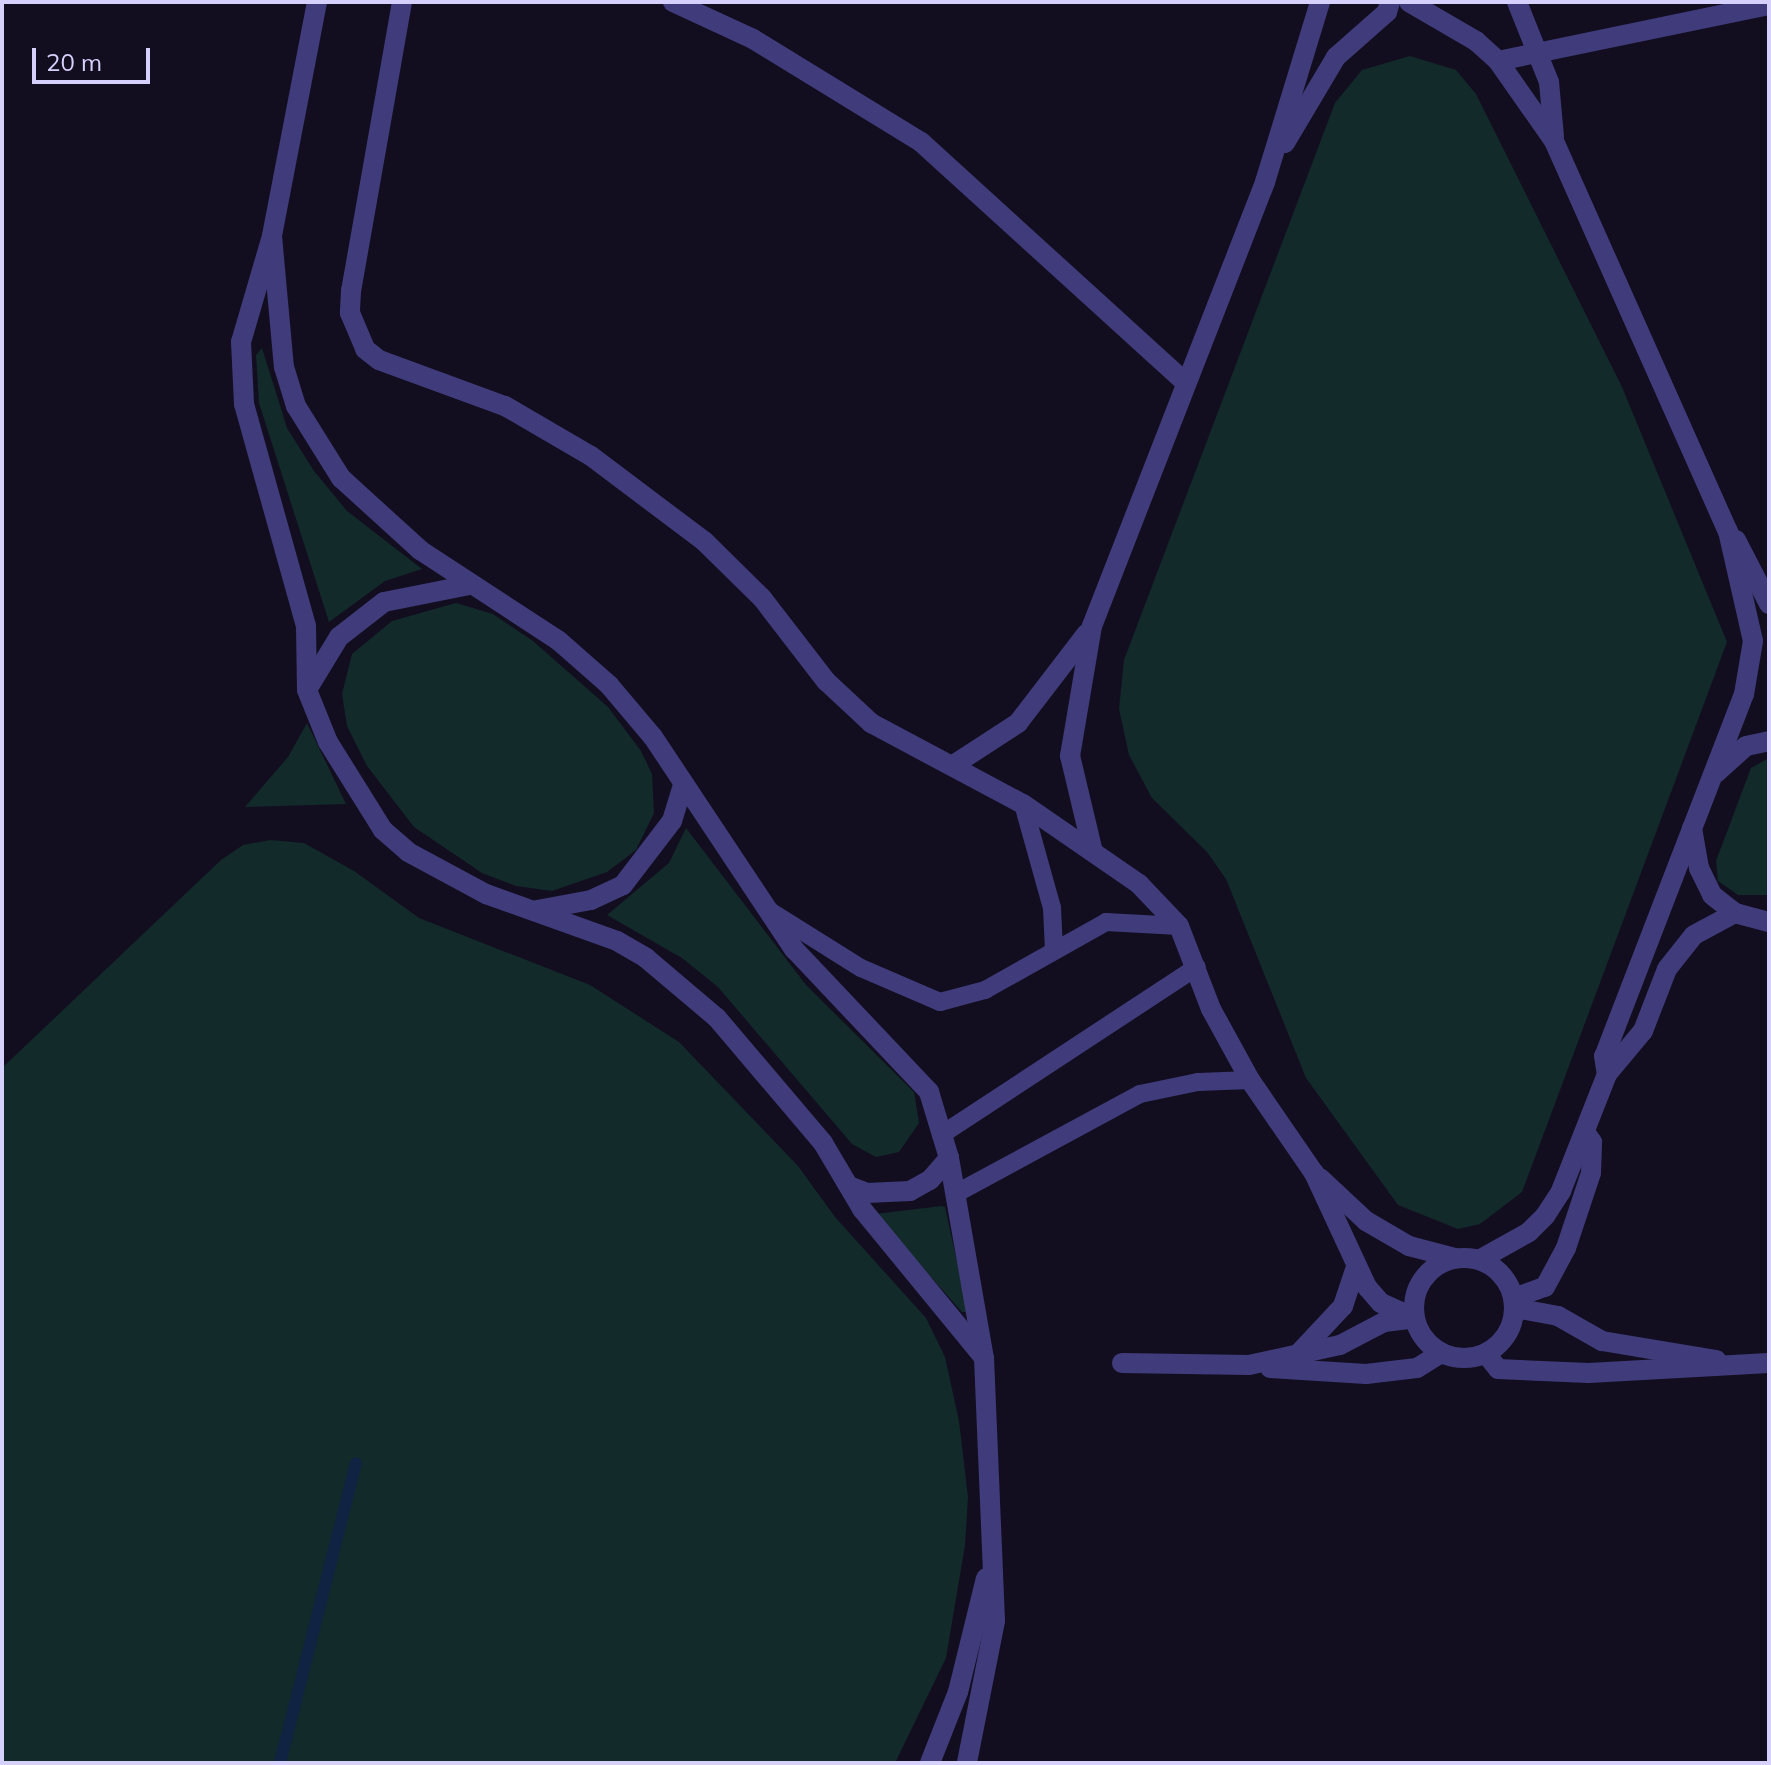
<!DOCTYPE html>
<style>
body{margin:0}
#map{position:relative;width:1771px;height:1765px;overflow:hidden;background:#120e20;font-family:Mulish,sans-serif}
div>[style]{position:absolute}
[style*='--x']{left:calc(var(--x)*1px);top:calc(var(--y)*1px);width:calc(var(--w)*1px);rotate:calc(var(--a)*1deg)}
.green>*{inset:0;background:#122a29}
.stream>*{height:12px;margin:-6px;padding:0 6px;transform-origin:6px;border-radius:6px;background:#102342}
.service>*{height:18px;margin:-9px;padding:0 9px;transform-origin:9px;border-radius:9px;background:#403c7c}
.minor>*{height:20px;margin:-10px;padding:0 10px;transform-origin:10px;border-radius:10px;background:#403c7c}
.minor>.ring{margin:-10px;padding:0;box-sizing:content-box;background:none;border:20px solid #403c7c;border-radius:50%}
.tertiary>*{height:20px;margin:-10px;padding:0 10px;transform-origin:10px;border-radius:10px;background:#403c7c}
span{translate:-50% -50%;white-space:nowrap;text-align:center;line-height:1.15;-webkit-text-stroke:6px #120e20;paint-order:stroke}
.frame{position:absolute;inset:0;border:4px solid #d6d1fc;pointer-events:none}
.scale{position:absolute;left:32px;top:48px;width:118px;height:36px;box-sizing:border-box;border:4px solid #d6d1fc;border-top:0;padding-left:10px;font-size:24px;line-height:28px;white-space:nowrap;color:#d6d1fc;-webkit-text-stroke:6px #120e20;paint-order:stroke}
</style>
<div id="map">
<div class="green">
<i style="clip-path:polygon(1410px 56px,1456px 70px,1476px 94px,1622px 387px,1727px 642px,1522px 1192px,1480px 1224px,1458px 1229px,1398px 1205px,1306px 1078px,1226px 879px,1207px 852px,1152px 798px,1129px 755px,1119px 709px,1124px 660px,1335px 103px,1362px 70px)"></i>
<i style="clip-path:polygon(262px 348px,287px 428px,314px 471px,347px 511px,422px 569px,385px 581px,329px 622px,259px 403px,256px 355px)"></i>
<i style="clip-path:polygon(456px 603px,493px 614px,533px 641px,608px 707px,641px 751px,652px 774px,654px 813px,636px 850px,607px 872px,552px 891px,516px 886px,482px 873px,414px 827px,367px 766px,347px 726px,342px 694px,352px 654px,392px 621px)"></i>
<i style="clip-path:polygon(307px 723px,346px 804px,245px 807px,288px 757px)"></i>
<i style="clip-path:polygon(1769px 758px,1769px 895px,1738px 895px,1718px 881px,1716px 861px,1751px 768px)"></i>
<i style="clip-path:polygon(686px 828px,806px 985px,914px 1092px,919px 1123px,899px 1152px,876px 1157px,852px 1144px,718px 987px,682px 958px,607px 915px,669px 863px)"></i>
<i style="clip-path:polygon(270px 840px,304px 843px,354px 871px,419px 918px,590px 985px,679px 1042px,798px 1166px,835px 1217px,926px 1318px,945px 1357px,959px 1421px,968px 1497px,965px 1545px,946px 1658px,895px 1763px,2px 1763px,2px 1068px,221px 860px,243px 845px)"></i>
<i style="clip-path:polygon(942px 1206px,945px 1207px,968px 1312px,962px 1312px,875px 1214px)"></i>
</div>
<div class="stream">
<i style="--x:280;--y:1763;--w:309;--a:-75.8"></i>
</div>
<div class="service">
<i style="--x:1023;--y:804;--w:108;--a:74.4"></i>
<i style="--x:1052;--y:908;--w:43;--a:87.3"></i>
<i style="--x:770;--y:911;--w:107;--a:32.1"></i>
<i style="--x:861;--y:968;--w:86;--a:23.3"></i>
<i style="--x:940;--y:1002;--w:47;--a:-14.9"></i>
<i style="--x:985;--y:990;--w:139;--a:-29.3"></i>
<i style="--x:1106;--y:922;--w:73;--a:3.1"></i>
<i style="--x:941;--y:1135;--w:306;--a:-33.3"></i>
<i style="--x:955;--y:1194;--w:210;--a:-28.4"></i>
<i style="--x:1140;--y:1094;--w:59;--a:-11.7"></i>
<i style="--x:1198;--y:1082;--w:52;--a:-2.2"></i>
</div>
<div class="minor">
<i style="--x:402;--y:2;--w:293;--a:100"></i>
<i style="--x:351;--y:291;--w:22;--a:93"></i>
<i style="--x:350;--y:313;--w:39;--a:67"></i>
<i style="--x:365;--y:349;--w:18;--a:38"></i>
<i style="--x:379;--y:360;--w:134;--a:20.1"></i>
<i style="--x:505;--y:406;--w:99;--a:30.2"></i>
<i style="--x:591;--y:456;--w:141;--a:37"></i>
<i style="--x:704;--y:541;--w:81;--a:44.5"></i>
<i style="--x:762;--y:598;--w:105;--a:52.4"></i>
<i style="--x:826;--y:681;--w:62;--a:43"></i>
<i style="--x:871;--y:723;--w:172;--a:28.1"></i>
<i style="--x:1023;--y:804;--w:141;--a:34.6"></i>
<i style="--x:1139;--y:884;--w:58;--a:46.4"></i>
<i style="--x:1179;--y:926;--w:89;--a:68.9"></i>
<i style="--x:1211;--y:1009;--w:81;--a:61.2"></i>
<i style="--x:1250;--y:1080;--w:113;--a:55.5"></i>
<i style="--x:1314;--y:1173;--w:126;--a:65.1"></i>
<i style="--x:1367;--y:1287;--w:21;--a:49"></i>
<i style="--x:1381;--y:1303;--w:37;--a:24"></i>
<i style="--x:673;--y:2;--w:88;--a:24.8"></i>
<i style="--x:753;--y:39;--w:197;--a:31.5"></i>
<i style="--x:921;--y:142;--w:358;--a:42.3"></i>
<i style="--x:1409;--y:2;--w:78;--a:30.2"></i>
<i style="--x:1476;--y:41;--w:30;--a:42"></i>
<i style="--x:1498;--y:61;--w:98;--a:55"></i>
<i style="--x:1554;--y:141;--w:427;--a:66"></i>
<i style="--x:1728;--y:531;--w:113;--a:77.2"></i>
<i style="--x:1753;--y:641;--w:54;--a:99.6"></i>
<i style="--x:1744;--y:694;--w:388;--a:111.1"></i>
<i style="--x:1604;--y:1056;--w:18;--a:81"></i>
<i style="--x:1517;--y:2;--w:86;--a:68.2"></i>
<i style="--x:1549;--y:82;--w:55;--a:84.8"></i>
<i style="--x:1498;--y:61;--w:277;--a:-11.7"></i>
<i style="--x:1285;--y:143;--w:100;--a:-59.3"></i>
<i style="--x:1336;--y:57;--w:68;--a:-41.4"></i>
<i style="--x:1387;--y:12;--w:10;--a:-73"></i>
<i style="--x:1736;--y:540;--w:72;--a:62.7"></i>
<i style="--x:952;--y:766;--w:79;--a:-33.1"></i>
<i style="--x:1018;--y:723;--w:113;--a:-52.5"></i>
<i style="--x:1716;--y:773;--w:40;--a:-42"></i>
<i style="--x:1746;--y:746;--w:24;--a:-12"></i>
<i style="--x:1692;--y:828;--w:41;--a:80.1"></i>
<i style="--x:1699;--y:868;--w:30;--a:64"></i>
<i style="--x:1712;--y:895;--w:29;--a:38"></i>
<i style="--x:1735;--y:913;--w:35;--a:15"></i>
<i style="--x:1092;--y:848;--w:95;--a:-103.4"></i>
<i style="--x:1070;--y:756;--w:132;--a:-80.4"></i>
<i style="--x:1092;--y:626;--w:477;--a:-68.7"></i>
<i style="--x:1265;--y:182;--w:188;--a:-73"></i>
<i style="--x:1320;--y:1178;--w:63;--a:43.1"></i>
<i style="--x:1366;--y:1221;--w:50;--a:30.2"></i>
<i style="--x:1409;--y:1246;--w:48;--a:14.6"></i>
<i class="ring" style="left:1414px;top:1258px;width:80px;height:80px"></i>
<i style="--x:1479;--y:1260;--w:57;--a:-29.2"></i>
<i style="--x:1529;--y:1232;--w:23;--a:-45"></i>
<i style="--x:1545;--y:1216;--w:30;--a:-57"></i>
<i style="--x:1561;--y:1191;--w:126;--a:-68.5"></i>
<i style="--x:1607;--y:1074;--w:56;--a:-50.1"></i>
<i style="--x:1643;--y:1031;--w:66;--a:-68.8"></i>
<i style="--x:1667;--y:969;--w:43;--a:-51.5"></i>
<i style="--x:1694;--y:935;--w:47;--a:-28.2"></i>
<i style="--x:1514;--y:1298;--w:33;--a:-20"></i>
<i style="--x:1545;--y:1287;--w:44;--a:-61.7"></i>
<i style="--x:1566;--y:1248;--w:79;--a:-71.6"></i>
<i style="--x:1591;--y:1173;--w:31;--a:-88"></i>
<i style="--x:1592;--y:1142;--w:12;--a:-125"></i>
<i style="--x:1515;--y:1308;--w:44;--a:10.5"></i>
<i style="--x:1558;--y:1316;--w:51;--a:29.6"></i>
<i style="--x:1602;--y:1341;--w:116;--a:9.5"></i>
<i style="--x:1300;--y:1352;--w:63;--a:-46.9"></i>
<i style="--x:1343;--y:1306;--w:41;--a:-71.6"></i>
<i style="--x:1486;--y:1354;--w:19;--a:51"></i>
<i style="--x:1498;--y:1369;--w:91;--a:2.5"></i>
<i style="--x:1589;--y:1373;--w:180;--a:-3.2"></i>
<i style="--x:1122;--y:1363;--w:127;--a:0.9"></i>
<i style="--x:1249;--y:1365;--w:93;--a:-12.4"></i>
<i style="--x:1340;--y:1345;--w:50;--a:-27.6"></i>
<i style="--x:1384;--y:1322;--w:31;--a:-7"></i>
<i style="--x:1270;--y:1368;--w:96;--a:3.6"></i>
<i style="--x:1366;--y:1374;--w:51;--a:-6.7"></i>
<i style="--x:1417;--y:1368;--w:28;--a:-32"></i>
</div>
<div class="tertiary">
<i style="--x:317;--y:2;--w:238;--a:100.9"></i>
<i style="--x:272;--y:236;--w:110;--a:106.3"></i>
<i style="--x:241;--y:342;--w:62;--a:87.2"></i>
<i style="--x:244;--y:404;--w:230;--a:74.4"></i>
<i style="--x:306;--y:626;--w:64;--a:89.1"></i>
<i style="--x:307;--y:690;--w:56;--a:68"></i>
<i style="--x:328;--y:742;--w:104;--a:58"></i>
<i style="--x:383;--y:830;--w:33;--a:41"></i>
<i style="--x:408;--y:852;--w:89;--a:28.3"></i>
<i style="--x:486;--y:894;--w:139;--a:19.7"></i>
<i style="--x:617;--y:941;--w:34;--a:30"></i>
<i style="--x:646;--y:958;--w:93;--a:40.2"></i>
<i style="--x:717;--y:1018;--w:164;--a:49.7"></i>
<i style="--x:823;--y:1143;--w:77;--a:59.4"></i>
<i style="--x:862;--y:1209;--w:189;--a:50.6"></i>
<i style="--x:272;--y:236;--w:132;--a:84.8"></i>
<i style="--x:284;--y:367;--w:41;--a:72.9"></i>
<i style="--x:296;--y:406;--w:85;--a:58"></i>
<i style="--x:341;--y:478;--w:107;--a:42.3"></i>
<i style="--x:420;--y:550;--w:166;--a:33.2"></i>
<i style="--x:559;--y:641;--w:67;--a:41.3"></i>
<i style="--x:609;--y:685;--w:68;--a:49.8"></i>
<i style="--x:653;--y:737;--w:255;--a:56.4"></i>
<i style="--x:794;--y:949;--w:197;--a:46.6"></i>
<i style="--x:929;--y:1092;--w:69;--a:73.1"></i>
<i style="--x:949;--y:1158;--w:203;--a:80.1"></i>
<i style="--x:984;--y:1358;--w:263;--a:87.6"></i>
<i style="--x:995;--y:1621;--w:145;--a:101.2"></i>
<i style="--x:308;--y:688;--w:60;--a:-58.7"></i>
<i style="--x:339;--y:637;--w:57;--a:-37.9"></i>
<i style="--x:384;--y:602;--w:87;--a:-11.3"></i>
<i style="--x:537;--y:910;--w:55;--a:-10.5"></i>
<i style="--x:591;--y:900;--w:35;--a:-25"></i>
<i style="--x:623;--y:885;--w:81;--a:-52.6"></i>
<i style="--x:672;--y:821;--w:37;--a:-73"></i>
<i style="--x:849;--y:1186;--w:19;--a:21"></i>
<i style="--x:867;--y:1193;--w:43;--a:-2.7"></i>
<i style="--x:910;--y:1191;--w:23;--a:-29"></i>
<i style="--x:930;--y:1180;--w:29;--a:-49"></i>
<i style="--x:930;--y:1763;--w:76;--a:-68.5"></i>
<i style="--x:958;--y:1692;--w:117;--a:-76.2"></i>
</div>
<div class="frame"></div>
<div class="scale">20 m</div>
</div>
